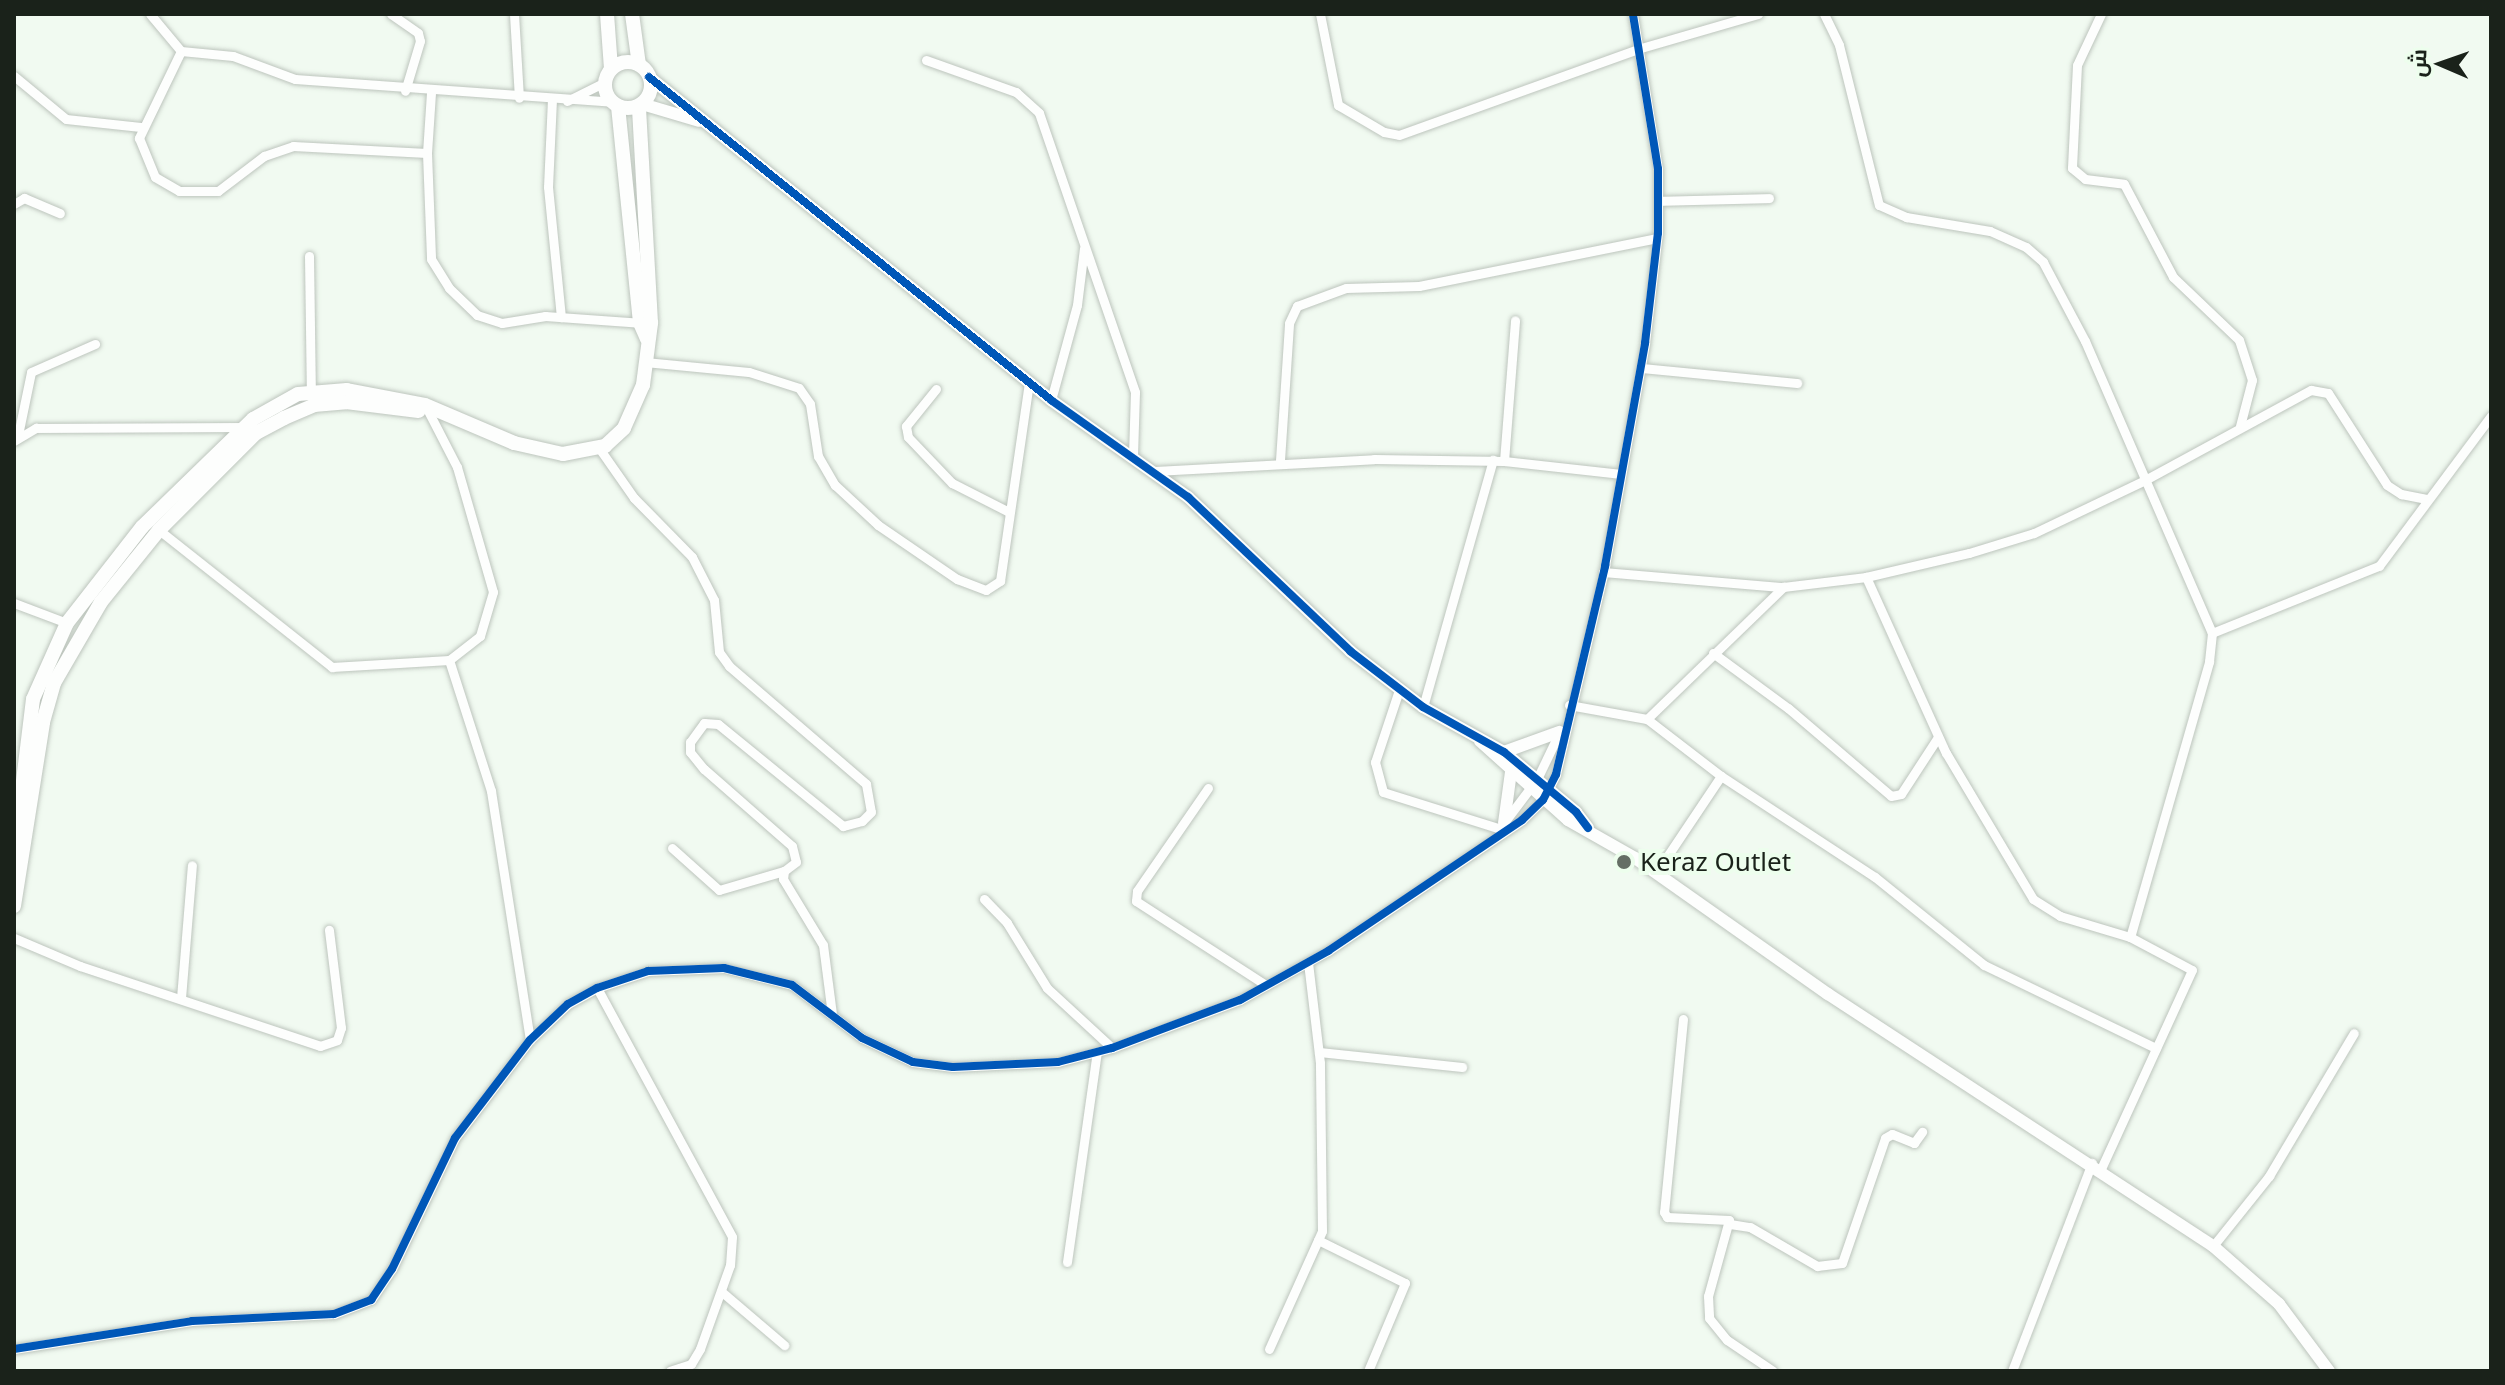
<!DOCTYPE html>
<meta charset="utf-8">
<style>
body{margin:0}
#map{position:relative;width:2505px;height:1385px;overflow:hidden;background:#f1faf1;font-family:"Noto Sans",Cairo,sans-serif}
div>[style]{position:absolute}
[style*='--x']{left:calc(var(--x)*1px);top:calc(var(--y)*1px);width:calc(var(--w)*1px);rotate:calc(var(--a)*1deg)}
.roads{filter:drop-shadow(0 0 2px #bdc5bd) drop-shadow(0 0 2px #bdc5bd)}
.minor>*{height:9px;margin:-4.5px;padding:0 4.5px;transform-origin:4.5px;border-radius:4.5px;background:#fdfefd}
.tertiary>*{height:12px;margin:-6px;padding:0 6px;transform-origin:6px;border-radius:6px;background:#fdfefd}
.secondary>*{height:14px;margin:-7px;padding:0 7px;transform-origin:7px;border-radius:7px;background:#fdfefd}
.secondary>.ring{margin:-7px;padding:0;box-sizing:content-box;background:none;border:14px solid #fdfefd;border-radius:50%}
.cycleway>*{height:8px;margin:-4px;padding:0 4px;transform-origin:4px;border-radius:4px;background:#0057b8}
.dots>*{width:22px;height:22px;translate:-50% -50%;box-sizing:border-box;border:4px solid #edfeed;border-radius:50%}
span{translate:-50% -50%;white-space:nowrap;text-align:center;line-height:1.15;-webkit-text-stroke:8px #edfeed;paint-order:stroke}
.poi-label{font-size:26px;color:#1a221a}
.left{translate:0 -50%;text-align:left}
.frame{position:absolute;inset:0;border:16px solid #1a221a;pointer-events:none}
.north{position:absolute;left:2401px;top:24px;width:80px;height:80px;-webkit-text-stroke:6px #edfeed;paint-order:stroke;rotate:272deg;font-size:22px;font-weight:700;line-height:32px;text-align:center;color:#1a221a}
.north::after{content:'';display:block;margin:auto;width:28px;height:36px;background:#1a221a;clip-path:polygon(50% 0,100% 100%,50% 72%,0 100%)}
</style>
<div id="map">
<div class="roads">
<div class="minor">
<i style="--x:150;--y:14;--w:48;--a:50"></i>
<i style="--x:391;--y:14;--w:33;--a:35"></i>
<i style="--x:418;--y:33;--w:8;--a:76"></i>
<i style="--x:420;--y:41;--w:52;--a:106.7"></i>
<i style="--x:514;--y:14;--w:84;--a:86.6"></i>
<i style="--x:1320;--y:14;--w:93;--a:78.8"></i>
<i style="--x:1338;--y:105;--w:53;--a:30.4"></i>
<i style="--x:1384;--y:132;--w:15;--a:11"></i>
<i style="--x:1399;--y:135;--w:257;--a:-19.8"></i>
<i style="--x:1641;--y:48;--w:122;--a:-16.2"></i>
<i style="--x:1824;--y:14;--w:34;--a:64"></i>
<i style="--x:1839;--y:45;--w:165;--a:76"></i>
<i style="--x:1879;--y:205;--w:30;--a:24"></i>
<i style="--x:1906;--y:217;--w:85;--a:9.5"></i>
<i style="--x:1990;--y:231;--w:39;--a:24"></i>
<i style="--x:2026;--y:247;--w:23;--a:41"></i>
<i style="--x:2043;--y:262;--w:89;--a:62"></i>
<i style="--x:2085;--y:341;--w:318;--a:66.5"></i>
<i style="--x:2212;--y:633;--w:29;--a:96"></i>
<i style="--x:2209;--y:662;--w:286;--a:106"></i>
<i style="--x:2101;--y:14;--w:56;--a:115.2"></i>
<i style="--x:2077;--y:65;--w:103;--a:92.8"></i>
<i style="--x:2072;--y:168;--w:17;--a:40"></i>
<i style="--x:2085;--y:179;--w:39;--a:7"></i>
<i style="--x:2124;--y:184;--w:105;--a:62.2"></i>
<i style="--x:2173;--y:277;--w:91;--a:43.7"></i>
<i style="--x:2239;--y:340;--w:42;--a:72"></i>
<i style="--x:2252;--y:380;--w:48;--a:104.6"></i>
<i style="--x:181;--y:51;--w:97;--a:115.8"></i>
<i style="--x:139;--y:138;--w:42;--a:67.7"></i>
<i style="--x:155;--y:177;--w:28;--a:30"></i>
<i style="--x:179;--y:191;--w:39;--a:0"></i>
<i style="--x:218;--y:191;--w:58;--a:-37.3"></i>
<i style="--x:264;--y:156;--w:31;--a:-19"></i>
<i style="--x:293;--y:146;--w:134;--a:3"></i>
<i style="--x:427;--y:153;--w:60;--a:-86.2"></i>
<i style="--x:181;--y:51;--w:52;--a:5.5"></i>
<i style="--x:233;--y:56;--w:66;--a:20.4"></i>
<i style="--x:295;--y:79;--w:318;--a:4.1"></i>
<i style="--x:926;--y:60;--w:96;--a:19.6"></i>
<i style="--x:1016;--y:92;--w:31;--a:42"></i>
<i style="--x:1039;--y:113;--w:295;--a:71"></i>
<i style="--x:1135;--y:392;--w:65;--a:91.8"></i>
<i style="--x:14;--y:76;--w:67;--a:39.6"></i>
<i style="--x:66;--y:119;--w:75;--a:6.1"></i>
<i style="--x:552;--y:99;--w:88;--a:92.6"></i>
<i style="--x:548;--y:187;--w:131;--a:84.3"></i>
<i style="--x:567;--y:101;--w:42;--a:-26.6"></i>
<i style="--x:427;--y:153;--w:106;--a:87.8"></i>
<i style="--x:431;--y:259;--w:34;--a:58"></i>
<i style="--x:449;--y:288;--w:39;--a:44"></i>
<i style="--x:477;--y:315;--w:26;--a:18"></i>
<i style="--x:502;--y:323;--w:44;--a:-9.2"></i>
<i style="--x:545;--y:316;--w:98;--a:4.1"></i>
<i style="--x:1658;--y:201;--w:111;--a:-1.5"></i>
<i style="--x:14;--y:204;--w:12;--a:-31"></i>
<i style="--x:24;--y:198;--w:39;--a:23"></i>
<i style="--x:309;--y:256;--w:136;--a:89.2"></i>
<i style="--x:645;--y:362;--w:104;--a:5.5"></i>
<i style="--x:749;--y:372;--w:52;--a:17.7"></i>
<i style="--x:799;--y:388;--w:19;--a:55"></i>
<i style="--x:810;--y:404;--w:53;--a:81.3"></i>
<i style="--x:818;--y:456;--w:34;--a:60"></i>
<i style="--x:835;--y:485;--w:59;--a:42.9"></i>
<i style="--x:878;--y:525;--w:96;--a:34.4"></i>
<i style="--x:957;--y:579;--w:31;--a:21"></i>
<i style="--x:986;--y:590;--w:17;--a:-33"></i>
<i style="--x:1000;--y:581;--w:200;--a:-81.7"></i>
<i style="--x:1641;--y:368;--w:157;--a:5.5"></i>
<i style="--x:936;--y:389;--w:48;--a:129"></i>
<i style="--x:906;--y:426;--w:11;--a:80"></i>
<i style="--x:908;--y:437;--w:64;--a:46.3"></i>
<i style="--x:952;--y:483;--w:64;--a:27"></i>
<i style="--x:1051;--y:400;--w:98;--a:-74.7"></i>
<i style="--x:1077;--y:305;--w:57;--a:-83"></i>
<i style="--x:425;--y:405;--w:70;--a:62.7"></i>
<i style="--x:457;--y:467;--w:130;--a:73.9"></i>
<i style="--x:493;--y:592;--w:46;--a:106.5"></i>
<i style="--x:480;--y:636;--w:39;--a:142"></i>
<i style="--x:449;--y:660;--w:138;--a:72.2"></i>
<i style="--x:491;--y:791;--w:252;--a:81.1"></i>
<i style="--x:18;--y:435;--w:64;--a:-78.3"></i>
<i style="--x:31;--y:372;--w:70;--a:-23.6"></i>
<i style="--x:14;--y:441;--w:26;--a:-31"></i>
<i style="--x:36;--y:428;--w:207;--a:-0.3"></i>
<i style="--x:599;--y:448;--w:61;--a:55"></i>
<i style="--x:634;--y:498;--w:83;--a:45.5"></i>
<i style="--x:692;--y:557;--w:48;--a:62.9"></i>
<i style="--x:714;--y:600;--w:52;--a:84.5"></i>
<i style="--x:719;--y:652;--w:17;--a:54"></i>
<i style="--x:729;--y:666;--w:181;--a:40.7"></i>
<i style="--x:866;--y:784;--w:28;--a:80"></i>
<i style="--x:871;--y:812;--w:13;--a:135"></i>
<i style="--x:862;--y:821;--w:20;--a:165"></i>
<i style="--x:843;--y:826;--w:161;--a:-140.8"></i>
<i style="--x:718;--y:724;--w:14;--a:-176"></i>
<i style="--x:704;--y:723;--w:24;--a:126"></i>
<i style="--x:690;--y:742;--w:10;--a:90"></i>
<i style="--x:690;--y:752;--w:22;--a:51"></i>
<i style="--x:704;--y:769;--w:117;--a:41.2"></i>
<i style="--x:792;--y:846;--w:16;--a:76"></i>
<i style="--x:796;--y:862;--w:15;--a:143"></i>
<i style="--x:784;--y:871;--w:8;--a:97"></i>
<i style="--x:783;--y:879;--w:77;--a:58.8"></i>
<i style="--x:823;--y:945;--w:70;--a:82.6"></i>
<i style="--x:1280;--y:460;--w:137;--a:-86.2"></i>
<i style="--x:1289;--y:323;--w:19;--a:-65"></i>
<i style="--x:1297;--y:306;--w:52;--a:-20.2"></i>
<i style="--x:1346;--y:288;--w:73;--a:-1.6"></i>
<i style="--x:1419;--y:286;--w:243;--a:-11.4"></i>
<i style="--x:1504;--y:461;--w:141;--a:-85.5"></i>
<i style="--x:1155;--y:471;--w:219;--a:-3.1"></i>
<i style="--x:1374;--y:459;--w:130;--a:0.9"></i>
<i style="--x:1504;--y:461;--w:118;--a:6.3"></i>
<i style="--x:159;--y:530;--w:221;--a:38.4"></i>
<i style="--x:332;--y:667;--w:117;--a:-3.4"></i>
<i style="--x:1603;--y:572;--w:181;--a:4.8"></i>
<i style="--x:1783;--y:587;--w:84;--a:-6.9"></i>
<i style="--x:1866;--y:577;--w:106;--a:-13.1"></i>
<i style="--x:1969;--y:553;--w:68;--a:-17.1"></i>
<i style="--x:2034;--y:533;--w:123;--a:-25.5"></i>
<i style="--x:2145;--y:480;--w:189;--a:-28.5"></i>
<i style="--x:2311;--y:390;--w:17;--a:10"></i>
<i style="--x:2328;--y:393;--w:109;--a:57.3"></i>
<i style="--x:2387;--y:485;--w:17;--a:33"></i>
<i style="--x:2401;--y:494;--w:26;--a:11"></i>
<i style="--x:1866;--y:577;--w:193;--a:65.6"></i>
<i style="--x:1946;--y:753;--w:170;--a:59.2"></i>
<i style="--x:2033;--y:899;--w:32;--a:32"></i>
<i style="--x:2060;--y:916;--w:73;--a:16.7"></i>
<i style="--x:2130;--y:937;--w:70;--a:28"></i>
<i style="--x:2192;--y:970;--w:219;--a:114.6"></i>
<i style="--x:14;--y:603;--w:57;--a:20.7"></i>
<i style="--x:2212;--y:633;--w:180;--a:-21.9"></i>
<i style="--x:2379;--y:566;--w:187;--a:-53.3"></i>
<i style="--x:1713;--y:653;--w:93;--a:36.3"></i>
<i style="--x:1788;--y:708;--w:135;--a:40.5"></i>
<i style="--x:1891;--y:796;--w:10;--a:-11"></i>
<i style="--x:1901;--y:794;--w:68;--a:-57"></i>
<i style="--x:1399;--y:690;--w:76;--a:108.4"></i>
<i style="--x:1375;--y:762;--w:31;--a:75"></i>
<i style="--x:1383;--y:792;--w:124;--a:17.4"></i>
<i style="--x:1569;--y:705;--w:79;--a:10.2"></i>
<i style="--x:1647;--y:719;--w:93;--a:37.6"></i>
<i style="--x:1721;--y:776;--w:184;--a:33.3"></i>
<i style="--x:1875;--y:877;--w:140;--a:38.9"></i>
<i style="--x:1984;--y:965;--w:191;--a:25.8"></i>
<i style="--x:1423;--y:707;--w:257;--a:-74.2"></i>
<i style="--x:1647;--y:719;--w:190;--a:-44.1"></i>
<i style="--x:1208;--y:788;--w:125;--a:124.6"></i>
<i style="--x:1137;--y:891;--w:10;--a:96"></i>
<i style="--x:1136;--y:901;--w:155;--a:32.9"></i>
<i style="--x:1506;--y:820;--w:51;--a:-52.9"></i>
<i style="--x:1537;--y:779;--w:53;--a:-64.4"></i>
<i style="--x:672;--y:848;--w:63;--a:41.8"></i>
<i style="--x:719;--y:890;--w:68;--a:-16.3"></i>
<i style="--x:1656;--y:873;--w:117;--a:-56.2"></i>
<i style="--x:984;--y:899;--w:33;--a:46"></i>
<i style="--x:1007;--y:923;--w:76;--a:58.4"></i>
<i style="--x:1047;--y:988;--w:88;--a:42.7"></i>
<i style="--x:14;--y:938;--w:72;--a:23"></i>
<i style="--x:80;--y:966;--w:253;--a:18.4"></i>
<i style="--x:320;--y:1046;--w:18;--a:-19"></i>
<i style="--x:337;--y:1040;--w:13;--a:-72"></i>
<i style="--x:341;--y:1028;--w:99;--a:-97"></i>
<i style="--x:597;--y:988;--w:283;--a:61.5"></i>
<i style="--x:732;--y:1237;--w:28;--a:94"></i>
<i style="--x:730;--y:1265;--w:89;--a:109.7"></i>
<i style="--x:700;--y:1349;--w:17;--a:121"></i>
<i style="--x:691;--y:1364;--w:22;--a:162"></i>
<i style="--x:181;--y:998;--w:133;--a:-85.3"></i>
<i style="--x:1683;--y:1019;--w:194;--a:95.6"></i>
<i style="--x:1664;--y:1212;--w:6;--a:59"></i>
<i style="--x:1667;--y:1217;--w:62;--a:2.8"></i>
<i style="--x:1729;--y:1220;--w:79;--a:105.4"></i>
<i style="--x:1708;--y:1296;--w:22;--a:87"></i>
<i style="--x:1709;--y:1318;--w:28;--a:51"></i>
<i style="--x:1727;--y:1340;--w:55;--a:34"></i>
<i style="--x:1319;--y:1052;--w:144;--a:6"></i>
<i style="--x:1730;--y:1224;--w:20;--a:9"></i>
<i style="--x:1750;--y:1227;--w:78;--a:30.2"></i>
<i style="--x:1817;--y:1266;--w:25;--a:-7"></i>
<i style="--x:1842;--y:1263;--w:132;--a:-71"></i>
<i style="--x:1885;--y:1138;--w:8;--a:-30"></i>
<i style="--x:1892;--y:1134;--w:24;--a:22"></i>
<i style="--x:1914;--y:1143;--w:14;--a:-54"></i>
<i style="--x:1318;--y:1240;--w:97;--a:26.3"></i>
<i style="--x:1405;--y:1283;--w:95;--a:112.8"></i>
<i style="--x:2213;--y:1246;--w:90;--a:-51.3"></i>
<i style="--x:2269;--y:1176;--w:166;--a:-59.3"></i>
<i style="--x:1067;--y:1262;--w:212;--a:-81.9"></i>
<i style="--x:722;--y:1292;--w:82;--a:40.5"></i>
<i style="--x:14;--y:1349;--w:180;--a:-8.9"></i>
<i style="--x:192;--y:1321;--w:142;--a:-2.8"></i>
<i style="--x:334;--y:1314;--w:40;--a:-21"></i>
<i style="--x:371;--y:1300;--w:37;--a:-56"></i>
<i style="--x:392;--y:1269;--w:145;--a:-64.3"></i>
<i style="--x:455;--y:1138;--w:123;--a:-52.6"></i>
<i style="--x:530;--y:1040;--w:52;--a:-43.5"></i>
<i style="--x:568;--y:1004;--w:33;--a:-29"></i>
<i style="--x:597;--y:988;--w:54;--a:-18.4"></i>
<i style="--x:648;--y:971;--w:76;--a:-2.3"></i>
<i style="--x:724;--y:968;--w:70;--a:14"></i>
<i style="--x:792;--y:985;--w:88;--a:37.1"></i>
<i style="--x:862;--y:1038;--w:56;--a:25.2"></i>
<i style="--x:913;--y:1062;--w:40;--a:7.1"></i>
<i style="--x:953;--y:1067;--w:105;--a:-2.7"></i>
<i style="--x:1058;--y:1062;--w:56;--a:-14.5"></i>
<i style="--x:1112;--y:1048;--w:137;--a:-20.6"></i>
<i style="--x:1240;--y:1000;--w:101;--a:-29.1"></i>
<i style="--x:1328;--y:951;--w:234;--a:-34"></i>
<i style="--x:1522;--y:820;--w:29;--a:-44"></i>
<i style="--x:1543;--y:800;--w:29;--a:-63"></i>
<i style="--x:1556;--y:774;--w:214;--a:-76.7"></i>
<i style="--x:1605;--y:566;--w:227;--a:-79.8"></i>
<i style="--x:1645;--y:343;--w:111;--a:-83.3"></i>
<i style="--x:1658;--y:233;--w:64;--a:-90"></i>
<i style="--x:1658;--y:169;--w:157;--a:-99.2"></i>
<i style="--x:1269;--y:1349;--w:129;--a:-65.8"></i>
<i style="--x:1322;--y:1231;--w:168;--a:-90.7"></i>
<i style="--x:1320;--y:1063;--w:101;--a:-96.8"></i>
<i style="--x:2012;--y:1371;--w:223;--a:-69"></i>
</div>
<div class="tertiary">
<i style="--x:649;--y:77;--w:516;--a:38.78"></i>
<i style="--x:1051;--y:400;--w:168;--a:35.3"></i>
<i style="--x:1188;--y:497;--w:224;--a:43.5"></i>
<i style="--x:1350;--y:651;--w:92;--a:37.5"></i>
<i style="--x:1423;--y:707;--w:93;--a:29.1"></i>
<i style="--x:1504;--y:752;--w:94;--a:39.8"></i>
<i style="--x:1576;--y:812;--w:20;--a:53"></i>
<i style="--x:642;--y:104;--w:59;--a:16.6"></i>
<i style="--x:1480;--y:741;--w:118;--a:41.9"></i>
<i style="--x:1568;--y:820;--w:77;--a:29.6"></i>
<i style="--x:1635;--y:858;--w:236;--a:35.2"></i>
<i style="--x:1828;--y:994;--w:460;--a:33.2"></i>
<i style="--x:2213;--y:1246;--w:88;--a:41.3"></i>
<i style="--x:2279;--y:1304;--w:84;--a:53.3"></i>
<i style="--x:1504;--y:752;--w:59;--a:-20"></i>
<i style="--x:1504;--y:823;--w:51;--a:-82.2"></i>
</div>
<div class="secondary">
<i style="--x:607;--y:14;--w:55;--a:85.8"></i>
<i style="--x:632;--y:14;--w:51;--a:82.2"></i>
<i class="ring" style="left:605px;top:62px;width:32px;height:32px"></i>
<i style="--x:618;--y:106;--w:218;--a:84.2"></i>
<i style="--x:640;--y:323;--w:17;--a:66"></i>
<i style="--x:14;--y:854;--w:156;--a:-83"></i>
<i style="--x:33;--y:699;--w:83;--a:-65.9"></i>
<i style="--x:67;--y:623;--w:122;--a:-52"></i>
<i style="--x:142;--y:527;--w:155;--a:-44.2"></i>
<i style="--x:253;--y:419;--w:51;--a:-29.1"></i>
<i style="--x:298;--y:394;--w:49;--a:-4.7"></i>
<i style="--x:347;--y:390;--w:79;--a:10.9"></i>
<i style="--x:425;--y:405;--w:97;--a:23.1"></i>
<i style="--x:514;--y:443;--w:50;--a:12.7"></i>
<i style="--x:563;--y:454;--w:43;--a:-10.8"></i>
<i style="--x:605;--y:446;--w:26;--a:-43"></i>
<i style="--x:624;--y:428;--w:47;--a:-66.2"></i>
<i style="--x:643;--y:385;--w:63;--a:-82.6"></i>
<i style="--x:651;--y:323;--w:217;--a:-93.2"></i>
<i style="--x:14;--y:906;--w:186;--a:-81"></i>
<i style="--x:43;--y:722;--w:41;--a:-74.2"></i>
<i style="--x:54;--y:683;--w:94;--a:-59.9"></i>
<i style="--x:101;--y:602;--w:92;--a:-51.1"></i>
<i style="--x:159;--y:530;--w:137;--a:-45"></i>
<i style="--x:256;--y:433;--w:32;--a:-28"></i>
<i style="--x:284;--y:418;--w:33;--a:-23"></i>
<i style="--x:314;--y:405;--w:32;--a:-5"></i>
<i style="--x:346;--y:402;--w:73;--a:7.1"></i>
</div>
</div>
<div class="cycleway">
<i style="--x:649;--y:77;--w:516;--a:38.78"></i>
<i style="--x:1051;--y:400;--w:168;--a:35.3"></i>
<i style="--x:1188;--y:497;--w:224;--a:43.5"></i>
<i style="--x:1350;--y:651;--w:92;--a:37.5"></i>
<i style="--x:1423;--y:707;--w:93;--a:29.1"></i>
<i style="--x:1504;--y:752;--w:94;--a:39.8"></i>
<i style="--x:1576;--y:812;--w:20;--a:53"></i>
<i style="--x:14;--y:1349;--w:180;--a:-8.9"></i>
<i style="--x:192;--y:1321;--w:142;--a:-2.8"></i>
<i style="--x:334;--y:1314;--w:40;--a:-21"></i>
<i style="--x:371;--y:1300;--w:37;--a:-56"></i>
<i style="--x:392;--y:1269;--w:145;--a:-64.3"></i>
<i style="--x:455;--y:1138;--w:123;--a:-52.6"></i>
<i style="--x:530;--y:1040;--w:52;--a:-43.5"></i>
<i style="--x:568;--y:1004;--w:33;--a:-29"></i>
<i style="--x:597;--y:988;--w:54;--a:-18.4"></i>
<i style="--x:648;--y:971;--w:76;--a:-2.3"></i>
<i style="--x:724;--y:968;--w:70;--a:14"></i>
<i style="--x:792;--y:985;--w:88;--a:37.1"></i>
<i style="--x:862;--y:1038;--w:56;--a:25.2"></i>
<i style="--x:913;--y:1062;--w:40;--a:7.1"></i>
<i style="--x:953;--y:1067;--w:105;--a:-2.7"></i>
<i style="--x:1058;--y:1062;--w:56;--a:-14.5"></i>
<i style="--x:1112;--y:1048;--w:137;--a:-20.6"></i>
<i style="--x:1240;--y:1000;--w:101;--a:-29.1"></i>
<i style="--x:1328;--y:951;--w:234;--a:-34"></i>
<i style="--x:1522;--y:820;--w:29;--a:-44"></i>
<i style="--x:1543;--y:800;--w:29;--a:-63"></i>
<i style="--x:1556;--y:774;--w:214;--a:-76.7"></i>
<i style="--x:1605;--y:566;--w:227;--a:-79.8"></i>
<i style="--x:1645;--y:343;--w:111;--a:-83.3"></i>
<i style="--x:1658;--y:233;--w:64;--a:-90"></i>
<i style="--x:1658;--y:169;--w:157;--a:-99.2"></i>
</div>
<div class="dots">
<i style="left:1624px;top:862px;background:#656e65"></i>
</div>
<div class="poi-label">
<span class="left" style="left:1640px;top:862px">Keraz Outlet</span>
</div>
<div class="frame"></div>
<div class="north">ش</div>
</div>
